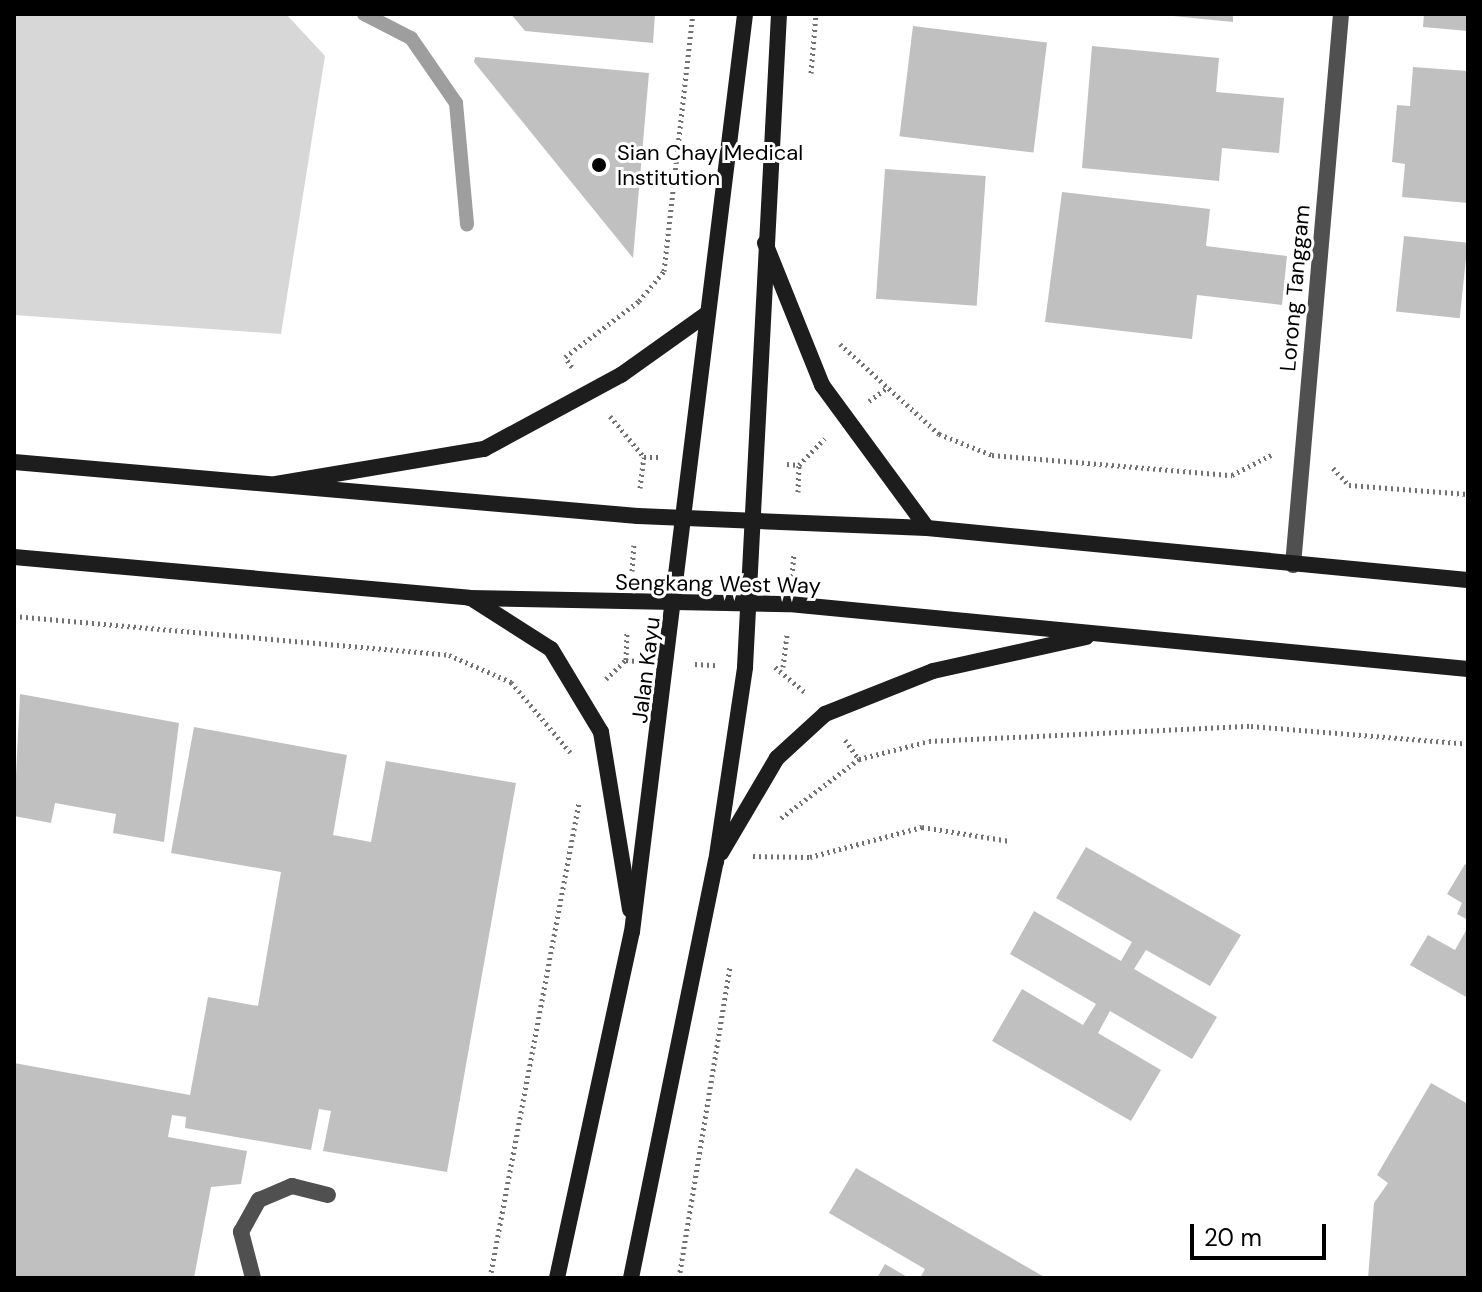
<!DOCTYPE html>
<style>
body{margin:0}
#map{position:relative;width:1482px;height:1292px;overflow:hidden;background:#fff;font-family:"DM Sans",sans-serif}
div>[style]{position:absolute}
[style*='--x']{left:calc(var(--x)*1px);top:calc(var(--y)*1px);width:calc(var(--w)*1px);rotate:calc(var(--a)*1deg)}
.green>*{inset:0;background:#d7d7d7}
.stream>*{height:14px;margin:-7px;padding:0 7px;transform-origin:7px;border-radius:7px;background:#9e9e9e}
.building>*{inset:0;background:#c0c0c0;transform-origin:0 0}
.path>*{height:5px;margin-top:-2.5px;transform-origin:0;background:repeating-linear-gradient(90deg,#727272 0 2px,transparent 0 6px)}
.lane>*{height:16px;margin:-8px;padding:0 8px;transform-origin:8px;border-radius:8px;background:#505050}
.street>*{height:16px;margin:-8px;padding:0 8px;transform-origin:8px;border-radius:8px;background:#505050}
.secondary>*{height:16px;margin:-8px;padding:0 8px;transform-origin:8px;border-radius:8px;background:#1d1d1d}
.dots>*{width:22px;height:22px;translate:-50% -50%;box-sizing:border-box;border:4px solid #fff;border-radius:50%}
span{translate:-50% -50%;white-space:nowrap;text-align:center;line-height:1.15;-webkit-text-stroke:6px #fff;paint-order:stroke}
.poi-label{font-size:22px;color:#000}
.left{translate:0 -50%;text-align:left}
.street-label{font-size:22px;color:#000}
.frame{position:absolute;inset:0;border:16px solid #000;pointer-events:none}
.scale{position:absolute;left:1190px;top:1224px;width:136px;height:36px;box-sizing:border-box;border:4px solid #000;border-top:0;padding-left:10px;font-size:24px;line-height:28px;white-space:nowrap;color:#000;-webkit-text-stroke:6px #fff;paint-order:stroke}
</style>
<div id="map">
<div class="green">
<i style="clip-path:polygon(14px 14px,286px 14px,325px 56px,281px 334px,14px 315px)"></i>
</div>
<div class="stream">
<i style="--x:364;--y:14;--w:53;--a:27.1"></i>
<i style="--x:411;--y:38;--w:79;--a:55.3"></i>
<i style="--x:456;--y:103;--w:122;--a:84.8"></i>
</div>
<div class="building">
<i style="clip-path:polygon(511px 14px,655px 14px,653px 43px,525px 31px)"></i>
<i style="clip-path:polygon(1153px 14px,1233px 14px,1233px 22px)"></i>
<i style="clip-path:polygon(1424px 14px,1468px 14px,1468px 31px,1423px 27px)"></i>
<i style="left:913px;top:26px;width:135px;height:111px;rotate:7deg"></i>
<i style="clip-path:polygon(1092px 46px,1219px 58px,1216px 92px,1284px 98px,1279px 153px,1222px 148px,1219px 181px,1082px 168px)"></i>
<i style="clip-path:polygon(475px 57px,649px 73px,633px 258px,474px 62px)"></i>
<i style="clip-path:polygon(1413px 67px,1468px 71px,1468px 203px,1402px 197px,1405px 164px,1392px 162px,1397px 105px,1410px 106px)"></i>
<i style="left:885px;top:169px;width:101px;height:130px;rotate:4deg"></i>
<i style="clip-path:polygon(1062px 192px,1210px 209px,1206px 246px,1287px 256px,1282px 305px,1197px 295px,1192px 339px,1045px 322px)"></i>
<i style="left:1404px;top:236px;width:64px;height:76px;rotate:6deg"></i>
<i style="clip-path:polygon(20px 694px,179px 723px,164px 842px,113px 833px,116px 814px,55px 803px,51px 823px,14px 816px)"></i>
<i style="clip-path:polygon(194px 727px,347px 755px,333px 835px,371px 842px,386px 761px,516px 783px,447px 1172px,323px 1151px,331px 1111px,319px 1109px,311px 1150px,185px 1128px,186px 1117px,172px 1115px,168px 1137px,247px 1151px,241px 1184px,211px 1187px,194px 1278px,14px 1278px,14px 1063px,190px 1095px,208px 997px,258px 1006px,281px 872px,171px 853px)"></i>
<i style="clip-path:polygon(1086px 847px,1241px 935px,1210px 986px,1146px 950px,1134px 969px,1217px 1017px,1192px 1059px,1110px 1011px,1098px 1033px,1161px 1070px,1131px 1121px,992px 1041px,1022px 989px,1083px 1025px,1096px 1004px,1010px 954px,1034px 911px,1121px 961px,1132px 942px,1056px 898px)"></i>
<i style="clip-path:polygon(1465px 864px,1468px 866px,1468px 920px,1457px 914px,1462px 903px,1447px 894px)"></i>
<i style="clip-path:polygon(1468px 927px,1468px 998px,1410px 965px,1428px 935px,1455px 950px)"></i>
<i style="clip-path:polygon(1431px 1083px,1468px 1104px,1468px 1278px,1368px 1278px,1374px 1203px,1388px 1183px,1377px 1175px)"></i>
<i style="clip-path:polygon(856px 1168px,1046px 1278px,920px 1278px,925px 1269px,829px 1213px)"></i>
<i style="clip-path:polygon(885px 1264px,909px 1278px,877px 1278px)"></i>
</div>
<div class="path">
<i style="--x:811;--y:73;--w:59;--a:-85.2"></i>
<i style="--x:840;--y:344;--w:134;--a:42.3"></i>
<i style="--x:939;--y:434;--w:57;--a:21.6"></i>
<i style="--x:992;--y:455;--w:241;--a:4.8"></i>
<i style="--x:1232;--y:475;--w:44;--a:-27.1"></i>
<i style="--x:572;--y:367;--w:12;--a:-125"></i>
<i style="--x:565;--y:357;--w:93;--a:-37.1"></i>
<i style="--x:639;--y:301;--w:39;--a:-50"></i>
<i style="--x:664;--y:271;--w:259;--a:-83.6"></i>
<i style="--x:869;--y:401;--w:24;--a:-36"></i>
<i style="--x:610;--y:416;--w:53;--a:50.3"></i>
<i style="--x:644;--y:457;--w:17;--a:0"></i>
<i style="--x:787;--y:464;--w:12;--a:5"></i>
<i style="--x:799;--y:465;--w:37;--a:-46"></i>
<i style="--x:1333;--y:468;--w:23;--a:47"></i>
<i style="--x:1349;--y:485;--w:119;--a:4.3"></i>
<i style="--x:640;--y:488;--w:31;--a:-83"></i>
<i style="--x:798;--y:492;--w:27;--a:-88"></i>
<i style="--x:632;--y:571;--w:26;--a:-86"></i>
<i style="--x:792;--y:576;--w:22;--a:-85"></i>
<i style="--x:14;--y:616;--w:437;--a:5.1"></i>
<i style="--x:449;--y:655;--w:68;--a:23.5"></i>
<i style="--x:511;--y:682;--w:92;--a:49.9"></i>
<i style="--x:626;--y:660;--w:27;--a:-88"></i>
<i style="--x:695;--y:664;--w:22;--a:3"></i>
<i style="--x:775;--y:667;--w:39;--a:40"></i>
<i style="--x:783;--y:667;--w:34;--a:-83"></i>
<i style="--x:606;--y:679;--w:28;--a:-44"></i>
<i style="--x:626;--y:660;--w:11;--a:5"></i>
<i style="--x:845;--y:740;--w:24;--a:54"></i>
<i style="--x:781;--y:818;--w:98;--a:-37.1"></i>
<i style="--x:859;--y:759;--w:72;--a:-14.4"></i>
<i style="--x:929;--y:741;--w:322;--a:-2.7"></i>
<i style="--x:1251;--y:726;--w:218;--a:4.7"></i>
<i style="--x:753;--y:856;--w:57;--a:1"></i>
<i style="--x:810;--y:857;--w:116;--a:-15"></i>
<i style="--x:922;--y:827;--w:89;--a:9"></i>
<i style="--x:490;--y:1278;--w:483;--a:-79.4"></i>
<i style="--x:679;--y:1278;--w:316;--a:-80.7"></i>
</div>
<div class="lane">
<i style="--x:253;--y:1278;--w:48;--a:-104.6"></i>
<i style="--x:241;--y:1232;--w:37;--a:-61"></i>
<i style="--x:259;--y:1200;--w:36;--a:-23"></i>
<i style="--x:292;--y:1186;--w:37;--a:14"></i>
</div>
<div class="street">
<i style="--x:1293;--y:565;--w:553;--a:-85.02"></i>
</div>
<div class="secondary">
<i style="--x:765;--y:243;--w:153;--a:68.1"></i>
<i style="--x:822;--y:385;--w:177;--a:53.7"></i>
<i style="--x:14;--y:462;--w:626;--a:4.95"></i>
<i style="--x:638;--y:516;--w:289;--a:2.4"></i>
<i style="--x:927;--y:528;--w:543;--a:5.49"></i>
<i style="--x:276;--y:484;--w:211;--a:-9.6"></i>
<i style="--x:484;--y:449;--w:156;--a:-28.4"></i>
<i style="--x:621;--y:375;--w:103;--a:-35.5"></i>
<i style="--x:14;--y:557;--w:457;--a:5.1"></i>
<i style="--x:469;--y:598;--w:320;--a:1.1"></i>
<i style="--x:789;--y:604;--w:682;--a:5.47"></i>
<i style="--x:474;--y:600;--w:91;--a:32.5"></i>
<i style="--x:551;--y:649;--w:97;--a:58.9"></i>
<i style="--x:601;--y:732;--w:180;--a:80.7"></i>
<i style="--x:721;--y:853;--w:110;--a:-59.5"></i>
<i style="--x:777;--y:758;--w:65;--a:-42.5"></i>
<i style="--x:825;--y:714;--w:116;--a:-21.7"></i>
<i style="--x:933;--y:671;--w:157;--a:-12.5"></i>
<i style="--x:557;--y:1278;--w:354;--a:-77.8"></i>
<i style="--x:632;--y:932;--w:925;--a:-82.98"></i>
<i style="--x:631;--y:1278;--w:425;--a:-78.5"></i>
<i style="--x:716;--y:862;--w:197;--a:-81.5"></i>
<i style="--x:745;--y:667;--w:654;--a:-87.02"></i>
</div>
<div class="dots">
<i style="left:599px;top:165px;background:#000"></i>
</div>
<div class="poi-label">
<span class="left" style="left:617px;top:165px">Sian Chay Medical<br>Institution</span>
</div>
<div class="street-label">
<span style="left:1295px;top:288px;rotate:-85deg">Lorong Tanggam</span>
<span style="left:718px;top:584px;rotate:1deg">Sengkang West Way</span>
<span style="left:646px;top:670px;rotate:-83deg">Jalan Kayu</span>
</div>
<div class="frame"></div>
<div class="scale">20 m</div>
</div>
